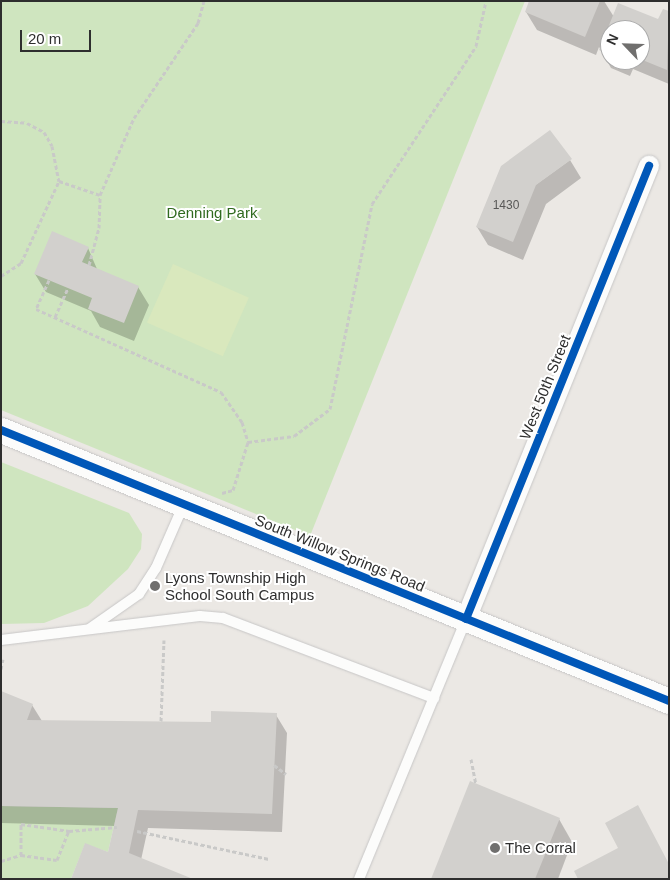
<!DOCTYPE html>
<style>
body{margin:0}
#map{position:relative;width:670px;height:880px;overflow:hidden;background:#ebe8e4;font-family:Arial,sans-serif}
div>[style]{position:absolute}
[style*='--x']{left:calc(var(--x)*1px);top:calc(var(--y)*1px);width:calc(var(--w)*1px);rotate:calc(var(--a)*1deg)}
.green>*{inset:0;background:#cfe5bf}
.pitch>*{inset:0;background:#d9e8bd;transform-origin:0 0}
.shadow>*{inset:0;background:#0003}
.building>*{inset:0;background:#d2d0cd}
.path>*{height:3px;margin-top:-1.5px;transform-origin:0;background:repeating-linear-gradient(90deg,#c9c9c8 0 4px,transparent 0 6.5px)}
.roads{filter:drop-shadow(0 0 1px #c7c6c6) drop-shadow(0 0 1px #c7c6c6)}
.service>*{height:10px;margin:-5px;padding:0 5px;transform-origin:5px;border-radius:5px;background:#fcfcfb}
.minor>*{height:20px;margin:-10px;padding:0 10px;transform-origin:10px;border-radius:10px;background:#fcfcfb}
.tertiary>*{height:25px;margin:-12.5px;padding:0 12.5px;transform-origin:12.5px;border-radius:12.5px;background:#fcfcfb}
.cycleway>*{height:8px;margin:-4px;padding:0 4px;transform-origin:4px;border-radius:4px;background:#0057b8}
.dots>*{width:14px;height:14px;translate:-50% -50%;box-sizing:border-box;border:2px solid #fff;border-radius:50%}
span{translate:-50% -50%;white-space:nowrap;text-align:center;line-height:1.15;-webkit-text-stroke:4px #fff;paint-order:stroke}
.number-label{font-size:12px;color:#585756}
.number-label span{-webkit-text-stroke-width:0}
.park-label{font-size:15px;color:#306a1f}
.street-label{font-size:15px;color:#2e2e2e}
.poi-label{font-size:15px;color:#2e2e2e}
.left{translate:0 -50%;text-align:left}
.frame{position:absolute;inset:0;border:2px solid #2e2e2e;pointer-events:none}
.north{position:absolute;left:600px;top:20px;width:50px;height:50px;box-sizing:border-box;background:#fff;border:1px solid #ababab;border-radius:50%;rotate:294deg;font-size:14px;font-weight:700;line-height:20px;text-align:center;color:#2e2e2e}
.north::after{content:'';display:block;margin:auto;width:18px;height:22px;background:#706f6e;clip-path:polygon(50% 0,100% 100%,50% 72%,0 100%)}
.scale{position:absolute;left:20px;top:30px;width:71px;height:22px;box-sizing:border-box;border:2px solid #2e2e2e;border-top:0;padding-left:6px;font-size:15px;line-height:18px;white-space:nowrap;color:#2e2e2e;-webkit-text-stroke:4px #fff;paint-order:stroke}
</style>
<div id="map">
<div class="green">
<i style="clip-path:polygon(1px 1px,525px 1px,310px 536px,1px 410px)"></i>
<i style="clip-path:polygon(1px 462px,129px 513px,142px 534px,141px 549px,128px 569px,88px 606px,44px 623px,1px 624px)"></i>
<i style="clip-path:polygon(1px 806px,118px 808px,108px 852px,85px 844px,71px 879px,1px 879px)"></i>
</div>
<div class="pitch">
<i style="left:173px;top:264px;width:83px;height:64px;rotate:24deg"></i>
</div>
<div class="shadow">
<i style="clip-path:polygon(evenodd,531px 1px,604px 1px,614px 17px,659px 21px,669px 13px,669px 84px,633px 69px,630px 76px,611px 68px,599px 47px,596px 55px,537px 30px,526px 12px,531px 1px,610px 30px,640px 30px,640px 60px,610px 60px,610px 30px)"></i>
<i style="clip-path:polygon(570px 160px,581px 178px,546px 204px,523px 260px,488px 245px,477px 227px)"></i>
<i style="clip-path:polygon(88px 248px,97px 269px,138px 287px,149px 305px,134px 341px,100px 327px,91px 311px,46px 292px,35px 274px)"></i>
<i style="clip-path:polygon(1px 692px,32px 705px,42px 721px,212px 723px,276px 715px,287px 733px,282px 832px,148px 828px,141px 860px,109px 854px,116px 826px,1px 823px)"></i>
<i style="clip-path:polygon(559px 819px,572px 842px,558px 879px,432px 879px)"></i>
</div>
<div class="building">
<i style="clip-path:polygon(529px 1px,600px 1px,585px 37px,525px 12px)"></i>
<i style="clip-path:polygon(618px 3px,658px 19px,663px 9px,669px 11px,667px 70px,640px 59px,640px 30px,610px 30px,610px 55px,599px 50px)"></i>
<i style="clip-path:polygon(550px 130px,572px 159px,536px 185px,513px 242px,476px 227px,501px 166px)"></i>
<i style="clip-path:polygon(52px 231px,89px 247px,82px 262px,139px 286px,124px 323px,88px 309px,92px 298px,34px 274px)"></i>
<i style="clip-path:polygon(1px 691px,33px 704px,27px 720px,211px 722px,211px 711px,277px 713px,272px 814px,138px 810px,129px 853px,193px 879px,71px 879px,85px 843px,108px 852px,118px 808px,1px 806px)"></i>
<i style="clip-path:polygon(470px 781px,560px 818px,535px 879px,431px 879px)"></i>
<i style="clip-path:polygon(638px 805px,669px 864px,669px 879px,578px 879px,574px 871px,618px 848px,605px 823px)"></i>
</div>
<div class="path">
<i style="--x:1;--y:121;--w:26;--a:4"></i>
<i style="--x:27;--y:123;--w:19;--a:28"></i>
<i style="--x:44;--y:132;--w:16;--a:60"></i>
<i style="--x:52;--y:146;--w:36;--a:79"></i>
<i style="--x:59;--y:181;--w:43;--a:18.9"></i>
<i style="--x:100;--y:195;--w:84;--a:-66.2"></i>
<i style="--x:134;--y:118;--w:115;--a:-56"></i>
<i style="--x:198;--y:23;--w:23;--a:-75"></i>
<i style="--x:89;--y:265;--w:38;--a:-75"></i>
<i style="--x:99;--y:228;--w:33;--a:-88"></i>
<i style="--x:1;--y:276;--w:24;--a:-33"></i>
<i style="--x:21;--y:263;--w:90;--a:-65.1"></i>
<i style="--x:49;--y:280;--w:32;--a:114"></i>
<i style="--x:36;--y:309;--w:203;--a:24.2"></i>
<i style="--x:221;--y:392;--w:37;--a:55"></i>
<i style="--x:242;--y:422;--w:21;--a:73"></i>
<i style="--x:55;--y:317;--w:32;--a:-66"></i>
<i style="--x:222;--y:493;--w:11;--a:-15"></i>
<i style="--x:233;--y:490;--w:50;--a:-72.6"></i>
<i style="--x:248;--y:442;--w:46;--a:-7.4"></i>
<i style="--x:294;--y:436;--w:45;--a:-36.9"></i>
<i style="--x:330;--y:409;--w:209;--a:-78.4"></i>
<i style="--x:372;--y:204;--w:189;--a:-56.6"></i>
<i style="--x:476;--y:46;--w:46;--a:-77.5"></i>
<i style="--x:1;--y:669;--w:10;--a:-79"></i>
<i style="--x:161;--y:721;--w:81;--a:-87.9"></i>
<i style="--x:471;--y:759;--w:25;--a:79"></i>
<i style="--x:274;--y:765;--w:15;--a:37"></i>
<i style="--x:137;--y:831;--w:135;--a:12"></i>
<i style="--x:21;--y:855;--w:31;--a:-90"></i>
<i style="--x:21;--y:824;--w:49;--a:8.3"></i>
<i style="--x:1;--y:861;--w:21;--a:-17"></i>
<i style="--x:21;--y:855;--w:36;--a:8"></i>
<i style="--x:57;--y:860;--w:31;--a:-68"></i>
<i style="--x:69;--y:831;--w:48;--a:-4.8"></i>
</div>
<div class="roads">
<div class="service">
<i style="--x:89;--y:629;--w:61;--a:-35"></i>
<i style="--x:139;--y:594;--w:31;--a:-57"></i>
<i style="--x:156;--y:568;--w:70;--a:-66.4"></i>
<i style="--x:1;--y:640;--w:200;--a:-6.9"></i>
<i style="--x:200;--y:616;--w:23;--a:5"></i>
<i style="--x:223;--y:618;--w:226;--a:20.8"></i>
<i style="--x:359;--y:879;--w:281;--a:-67.6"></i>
</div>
<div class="minor">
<i style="--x:466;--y:619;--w:489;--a:-68"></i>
</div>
<div class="tertiary">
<i style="--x:1;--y:430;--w:721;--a:22.08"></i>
</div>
</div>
<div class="cycleway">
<i style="--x:1;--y:430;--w:721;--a:22.08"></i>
<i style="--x:466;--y:619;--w:489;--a:-68"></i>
</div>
<div class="dots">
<i style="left:155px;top:586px;background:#706f6e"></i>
<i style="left:495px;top:848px;background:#706f6e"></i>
</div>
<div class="number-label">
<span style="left:506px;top:206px">1430</span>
</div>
<div class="park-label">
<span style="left:212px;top:213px">Denning Park</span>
</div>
<div class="street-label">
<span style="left:545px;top:387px;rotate:-68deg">West 50th Street</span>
<span style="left:340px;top:553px;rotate:22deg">South Willow Springs Road</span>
</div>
<div class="poi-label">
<span class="left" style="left:165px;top:586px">Lyons Township High<br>School South Campus</span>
<span class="left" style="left:505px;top:848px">The Corral</span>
</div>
<div class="frame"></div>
<div class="north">N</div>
<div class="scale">20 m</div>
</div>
